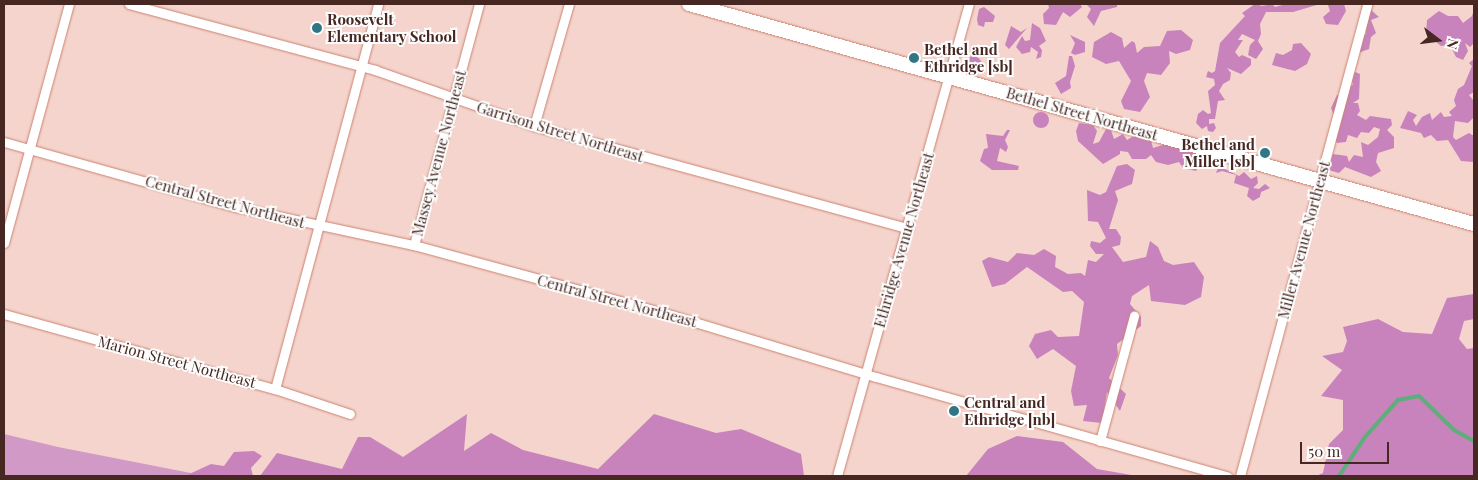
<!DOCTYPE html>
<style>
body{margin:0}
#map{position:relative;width:1478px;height:480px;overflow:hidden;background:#f4d4cc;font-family:"Playfair Display",serif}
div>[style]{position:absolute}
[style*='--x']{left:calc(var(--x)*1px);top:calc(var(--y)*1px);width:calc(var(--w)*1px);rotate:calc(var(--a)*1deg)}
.green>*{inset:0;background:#d199c6}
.forest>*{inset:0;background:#c883bc}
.round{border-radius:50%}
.stream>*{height:4px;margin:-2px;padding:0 2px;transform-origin:2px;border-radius:2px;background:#5dae78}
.roads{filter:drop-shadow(0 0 1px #cc8271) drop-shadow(0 0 1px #cc8271)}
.street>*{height:9px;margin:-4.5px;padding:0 4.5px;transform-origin:4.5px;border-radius:4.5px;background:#fff}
.secondary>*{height:14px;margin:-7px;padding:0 7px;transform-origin:7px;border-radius:7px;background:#fff}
.dots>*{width:14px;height:14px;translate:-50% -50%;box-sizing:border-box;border:2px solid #fdfdfd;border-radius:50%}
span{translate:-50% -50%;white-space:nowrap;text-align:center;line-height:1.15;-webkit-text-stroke:4px #fdfdfd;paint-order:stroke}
.poi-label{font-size:15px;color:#462721;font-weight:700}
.left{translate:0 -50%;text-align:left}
.right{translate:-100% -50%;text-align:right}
.street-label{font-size:15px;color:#462721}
.frame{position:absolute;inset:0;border:5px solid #462721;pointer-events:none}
.north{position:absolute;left:1413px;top:15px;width:50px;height:50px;-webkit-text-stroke:4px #fdfdfd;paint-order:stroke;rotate:105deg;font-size:14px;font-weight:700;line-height:20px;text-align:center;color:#462721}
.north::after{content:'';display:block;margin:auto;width:18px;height:22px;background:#462721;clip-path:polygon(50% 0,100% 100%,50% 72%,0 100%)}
.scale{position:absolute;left:1300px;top:442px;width:89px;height:22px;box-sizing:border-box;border:2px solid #462721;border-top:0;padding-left:6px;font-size:15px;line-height:18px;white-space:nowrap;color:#462721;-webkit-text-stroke:4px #fdfdfd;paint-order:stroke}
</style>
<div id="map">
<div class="green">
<i style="clip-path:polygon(4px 434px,58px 447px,206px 476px,4px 476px)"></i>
</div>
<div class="forest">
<i style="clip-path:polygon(1048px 4px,1080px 4px,1082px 7px,1070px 17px,1063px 12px,1056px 25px,1044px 24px,1043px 14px,1049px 8px)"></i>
<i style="clip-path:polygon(1086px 4px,1117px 4px,1117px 7px,1101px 11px,1094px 26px,1087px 17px,1091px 9px)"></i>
<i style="clip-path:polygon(1255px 4px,1262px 6px,1272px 4px,1275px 7px,1286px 4px,1320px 4px,1293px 12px,1266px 12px,1260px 24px,1261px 34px,1258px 41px,1263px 49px,1256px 59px,1248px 55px,1250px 45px,1255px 40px,1242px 34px,1238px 40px,1243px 40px,1235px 52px,1239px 57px,1242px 55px,1251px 59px,1251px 65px,1241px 74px,1227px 68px,1231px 73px,1230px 80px,1223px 84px,1219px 91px,1225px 100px,1218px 101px,1215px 119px,1209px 119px,1209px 124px,1214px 123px,1216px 128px,1213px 132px,1208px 131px,1207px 126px,1202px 129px,1196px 123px,1198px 114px,1203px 110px,1208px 114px,1211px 113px,1208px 91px,1215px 85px,1214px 79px,1206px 77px,1208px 71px,1212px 73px,1215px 71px,1220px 43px,1245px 16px,1242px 13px)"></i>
<i style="clip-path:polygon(1321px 4px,1344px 4px,1346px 11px,1338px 25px,1326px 24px,1323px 17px,1330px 11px,1328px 5px)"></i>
<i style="clip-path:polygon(984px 7px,995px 16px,993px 22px,985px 22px,984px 27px,978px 25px,977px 19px,979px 9px)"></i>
<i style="clip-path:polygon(1474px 9px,1474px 43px,1470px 47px,1465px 43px,1468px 51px,1463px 60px,1456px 57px,1452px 49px,1454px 44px,1441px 46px,1426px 34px,1427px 20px,1439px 11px,1448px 16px,1458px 16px,1463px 23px,1472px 16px)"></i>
<i style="clip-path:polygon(1371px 10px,1379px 17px,1371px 20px,1376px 33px,1371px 37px,1369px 49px,1358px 53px,1353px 45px,1366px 34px,1367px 11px)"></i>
<i style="clip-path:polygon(1032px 23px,1040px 28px,1046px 41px,1039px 46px,1042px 50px,1041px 57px,1036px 59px,1038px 52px,1031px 47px,1030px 52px,1022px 54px,1016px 47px,1022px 36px,1025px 41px,1030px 40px)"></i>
<i style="clip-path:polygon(1011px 26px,1021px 32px,1027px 28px,1009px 49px,1005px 45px)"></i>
<i style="clip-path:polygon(1181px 30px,1193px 40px,1190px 50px,1176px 54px,1169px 51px,1170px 63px,1161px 75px,1147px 73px,1144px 81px,1150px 97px,1140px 112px,1124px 109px,1121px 101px,1131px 81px,1119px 61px,1106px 64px,1092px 57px,1094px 42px,1111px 32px,1122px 38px,1124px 48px,1132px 41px,1135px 43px,1137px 53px,1144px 47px,1160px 46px,1167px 31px)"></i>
<i style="clip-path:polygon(1070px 35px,1085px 42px,1085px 52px,1075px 55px,1071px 53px,1075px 43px)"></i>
<i style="clip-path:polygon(1301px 43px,1311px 54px,1307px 64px,1295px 71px,1272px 65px,1276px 53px,1283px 55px,1292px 50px,1293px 44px)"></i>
<i class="round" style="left:964px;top:56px;width:18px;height:18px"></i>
<i style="clip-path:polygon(1069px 56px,1072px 56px,1075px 66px,1070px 82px,1071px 88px,1061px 94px,1055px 83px,1066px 76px)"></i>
<i style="clip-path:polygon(1474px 59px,1474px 92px,1469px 95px,1474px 101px,1474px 117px,1468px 123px,1455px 121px,1453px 137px,1456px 140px,1469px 133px,1474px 136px,1474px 162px,1461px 161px,1448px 140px,1437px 141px,1431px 135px,1424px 138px,1421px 133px,1400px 128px,1408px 111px,1417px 115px,1413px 120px,1416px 126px,1422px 117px,1430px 113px,1432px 120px,1441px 112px,1444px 117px,1452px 116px,1449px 112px,1456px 106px,1454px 100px,1458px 89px,1464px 85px,1472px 66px,1469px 63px)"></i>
<i style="clip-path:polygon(1355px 72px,1360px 74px,1359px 99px,1353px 103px,1358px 103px,1360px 111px,1357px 115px,1366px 120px,1370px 116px,1391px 119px,1392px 125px,1387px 130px,1394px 137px,1394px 148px,1378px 153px,1376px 162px,1381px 171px,1371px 177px,1345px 167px,1339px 173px,1328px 170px,1333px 154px,1347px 156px,1349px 162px,1354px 155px,1363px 157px,1361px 142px,1368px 145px,1378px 137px,1380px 129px,1374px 127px,1369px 133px,1361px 132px,1357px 138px,1348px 135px,1346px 142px,1337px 143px,1331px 131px,1338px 125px,1331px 108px,1337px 95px,1347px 97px,1344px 87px,1353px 85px,1351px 77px)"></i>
<i class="round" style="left:1033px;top:112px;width:16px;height:16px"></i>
<i style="clip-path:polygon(1079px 123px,1093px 125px,1097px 131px,1093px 144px,1099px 142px,1106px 129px,1111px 130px,1114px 139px,1123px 134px,1127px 140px,1137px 134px,1150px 136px,1153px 148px,1172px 142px,1186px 152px,1197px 147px,1201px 161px,1196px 171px,1183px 168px,1179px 162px,1168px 165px,1156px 162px,1151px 155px,1146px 159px,1132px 159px,1128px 152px,1120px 151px,1120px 154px,1103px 164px,1078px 141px,1076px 131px)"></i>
<i style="clip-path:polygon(1007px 130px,1010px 130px,1005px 140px,1008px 147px,1006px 152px,1000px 148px,997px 161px,1019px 166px,1018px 170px,992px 170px,980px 161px,984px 149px,988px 148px,986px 134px,1003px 136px)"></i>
<i style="clip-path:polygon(1127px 164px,1135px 170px,1132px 184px,1115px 191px,1118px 200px,1109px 229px,1116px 229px,1121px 237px,1120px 245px,1112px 247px,1123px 262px,1146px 257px,1150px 241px,1158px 247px,1164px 261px,1173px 265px,1194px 262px,1204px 277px,1201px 297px,1185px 305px,1151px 301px,1149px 285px,1132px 296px,1130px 304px,1141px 317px,1141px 326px,1117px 344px,1118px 355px,1109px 378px,1126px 394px,1120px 411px,1107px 392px,1102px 423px,1083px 421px,1087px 405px,1074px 406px,1071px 391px,1076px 366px,1053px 349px,1037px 359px,1029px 346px,1035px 334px,1051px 330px,1058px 337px,1079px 336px,1084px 302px,1072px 291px,1063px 292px,1027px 267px,1005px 284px,992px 287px,982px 261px,989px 257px,1008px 262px,1017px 253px,1034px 255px,1044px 249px,1056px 256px,1055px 267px,1068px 274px,1081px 273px,1085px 276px,1088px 260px,1096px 262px,1104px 254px,1096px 254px,1090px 246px,1091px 241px,1100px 243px,1106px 238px,1098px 222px,1088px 221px,1087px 190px,1100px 195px,1106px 192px,1117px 166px)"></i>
<i style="clip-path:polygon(1219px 166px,1239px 176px,1244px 172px,1251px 179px,1257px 176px,1258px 183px,1253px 188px,1259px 189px,1265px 184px,1270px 188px,1261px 192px,1260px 197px,1253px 201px,1247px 196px,1249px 188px,1234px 183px,1236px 175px,1222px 171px,1216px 173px)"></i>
<i style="clip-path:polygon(1474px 294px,1474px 319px,1464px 321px,1459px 339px,1467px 349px,1474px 348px,1474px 476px,1316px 476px,1323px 473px,1329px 444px,1343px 430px,1343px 400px,1321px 396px,1342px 370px,1322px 356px,1343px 352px,1347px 341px,1343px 327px,1378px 319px,1403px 332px,1432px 334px,1447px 298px)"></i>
<i style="clip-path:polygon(467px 414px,464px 451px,491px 433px,523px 450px,598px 469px,654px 414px,716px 433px,741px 429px,801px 454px,804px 476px,260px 476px,277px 453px,342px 469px,358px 437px,370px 437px,403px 457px)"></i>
<i style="clip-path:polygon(1017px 436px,1063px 442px,1097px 469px,1137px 476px,966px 476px,988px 449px)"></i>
<i style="clip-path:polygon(254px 451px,262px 456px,251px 468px,253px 476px,185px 476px,211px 464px,224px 466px,234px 452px)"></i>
</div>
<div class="stream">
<i style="--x:1339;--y:476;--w:47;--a:-56.3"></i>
<i style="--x:1365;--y:437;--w:50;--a:-48.3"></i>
<i style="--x:1398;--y:400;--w:21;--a:-11"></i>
<i style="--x:1419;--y:396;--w:49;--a:44.2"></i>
<i style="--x:1454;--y:430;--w:23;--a:29"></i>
</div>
<div class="roads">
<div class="street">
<i style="--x:129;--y:4;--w:255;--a:15"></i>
<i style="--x:375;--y:70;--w:169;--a:19.4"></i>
<i style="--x:534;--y:126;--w:388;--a:15.3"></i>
<i style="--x:534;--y:126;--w:127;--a:-74"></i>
<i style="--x:4;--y:142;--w:241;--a:15.7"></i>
<i style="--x:236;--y:207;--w:182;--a:12.1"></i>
<i style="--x:414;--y:245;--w:260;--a:15.2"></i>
<i style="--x:665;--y:313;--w:220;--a:16.9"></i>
<i style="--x:876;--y:377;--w:365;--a:15.8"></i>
<i style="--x:4;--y:243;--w:248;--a:-74.8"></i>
<i style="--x:414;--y:245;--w:250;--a:-74.9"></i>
<i style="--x:4;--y:314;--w:281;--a:15.5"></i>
<i style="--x:275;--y:389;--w:79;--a:18.4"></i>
<i style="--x:275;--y:389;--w:399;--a:-75"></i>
<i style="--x:1100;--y:441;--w:130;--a:-74.8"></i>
<i style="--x:837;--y:476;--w:490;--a:-74.4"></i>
<i style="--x:1240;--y:476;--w:489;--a:-74.9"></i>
</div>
<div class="secondary">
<i style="--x:689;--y:4;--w:815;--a:15.66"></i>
</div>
</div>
<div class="dots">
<i style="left:317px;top:28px;background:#307684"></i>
<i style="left:914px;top:58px;background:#307684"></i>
<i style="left:1265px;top:153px;background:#307684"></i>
<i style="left:954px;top:411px;background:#307684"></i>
</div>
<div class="poi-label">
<span class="left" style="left:327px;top:28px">Roosevelt<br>Elementary School</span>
<span class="left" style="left:924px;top:58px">Bethel and<br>Ethridge [sb]</span>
<span class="right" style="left:1255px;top:153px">Bethel and<br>Miller [sb]</span>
<span class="left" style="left:964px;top:411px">Central and<br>Ethridge [nb]</span>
</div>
<div class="street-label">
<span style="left:1082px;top:114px;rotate:16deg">Bethel Street Northeast</span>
<span style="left:560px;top:132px;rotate:17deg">Garrison Street Northeast</span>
<span style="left:439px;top:153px;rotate:-75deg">Massey Avenue Northeast</span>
<span style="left:225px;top:202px;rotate:15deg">Central Street Northeast</span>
<span style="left:904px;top:240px;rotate:-74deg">Ethridge Avenue Northeast</span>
<span style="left:1304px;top:240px;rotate:-75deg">Miller Avenue Northeast</span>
<span style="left:617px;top:301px;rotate:15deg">Central Street Northeast</span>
<span style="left:177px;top:362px;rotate:15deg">Marion Street Northeast</span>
</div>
<div class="frame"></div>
<div class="north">N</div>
<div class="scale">50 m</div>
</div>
